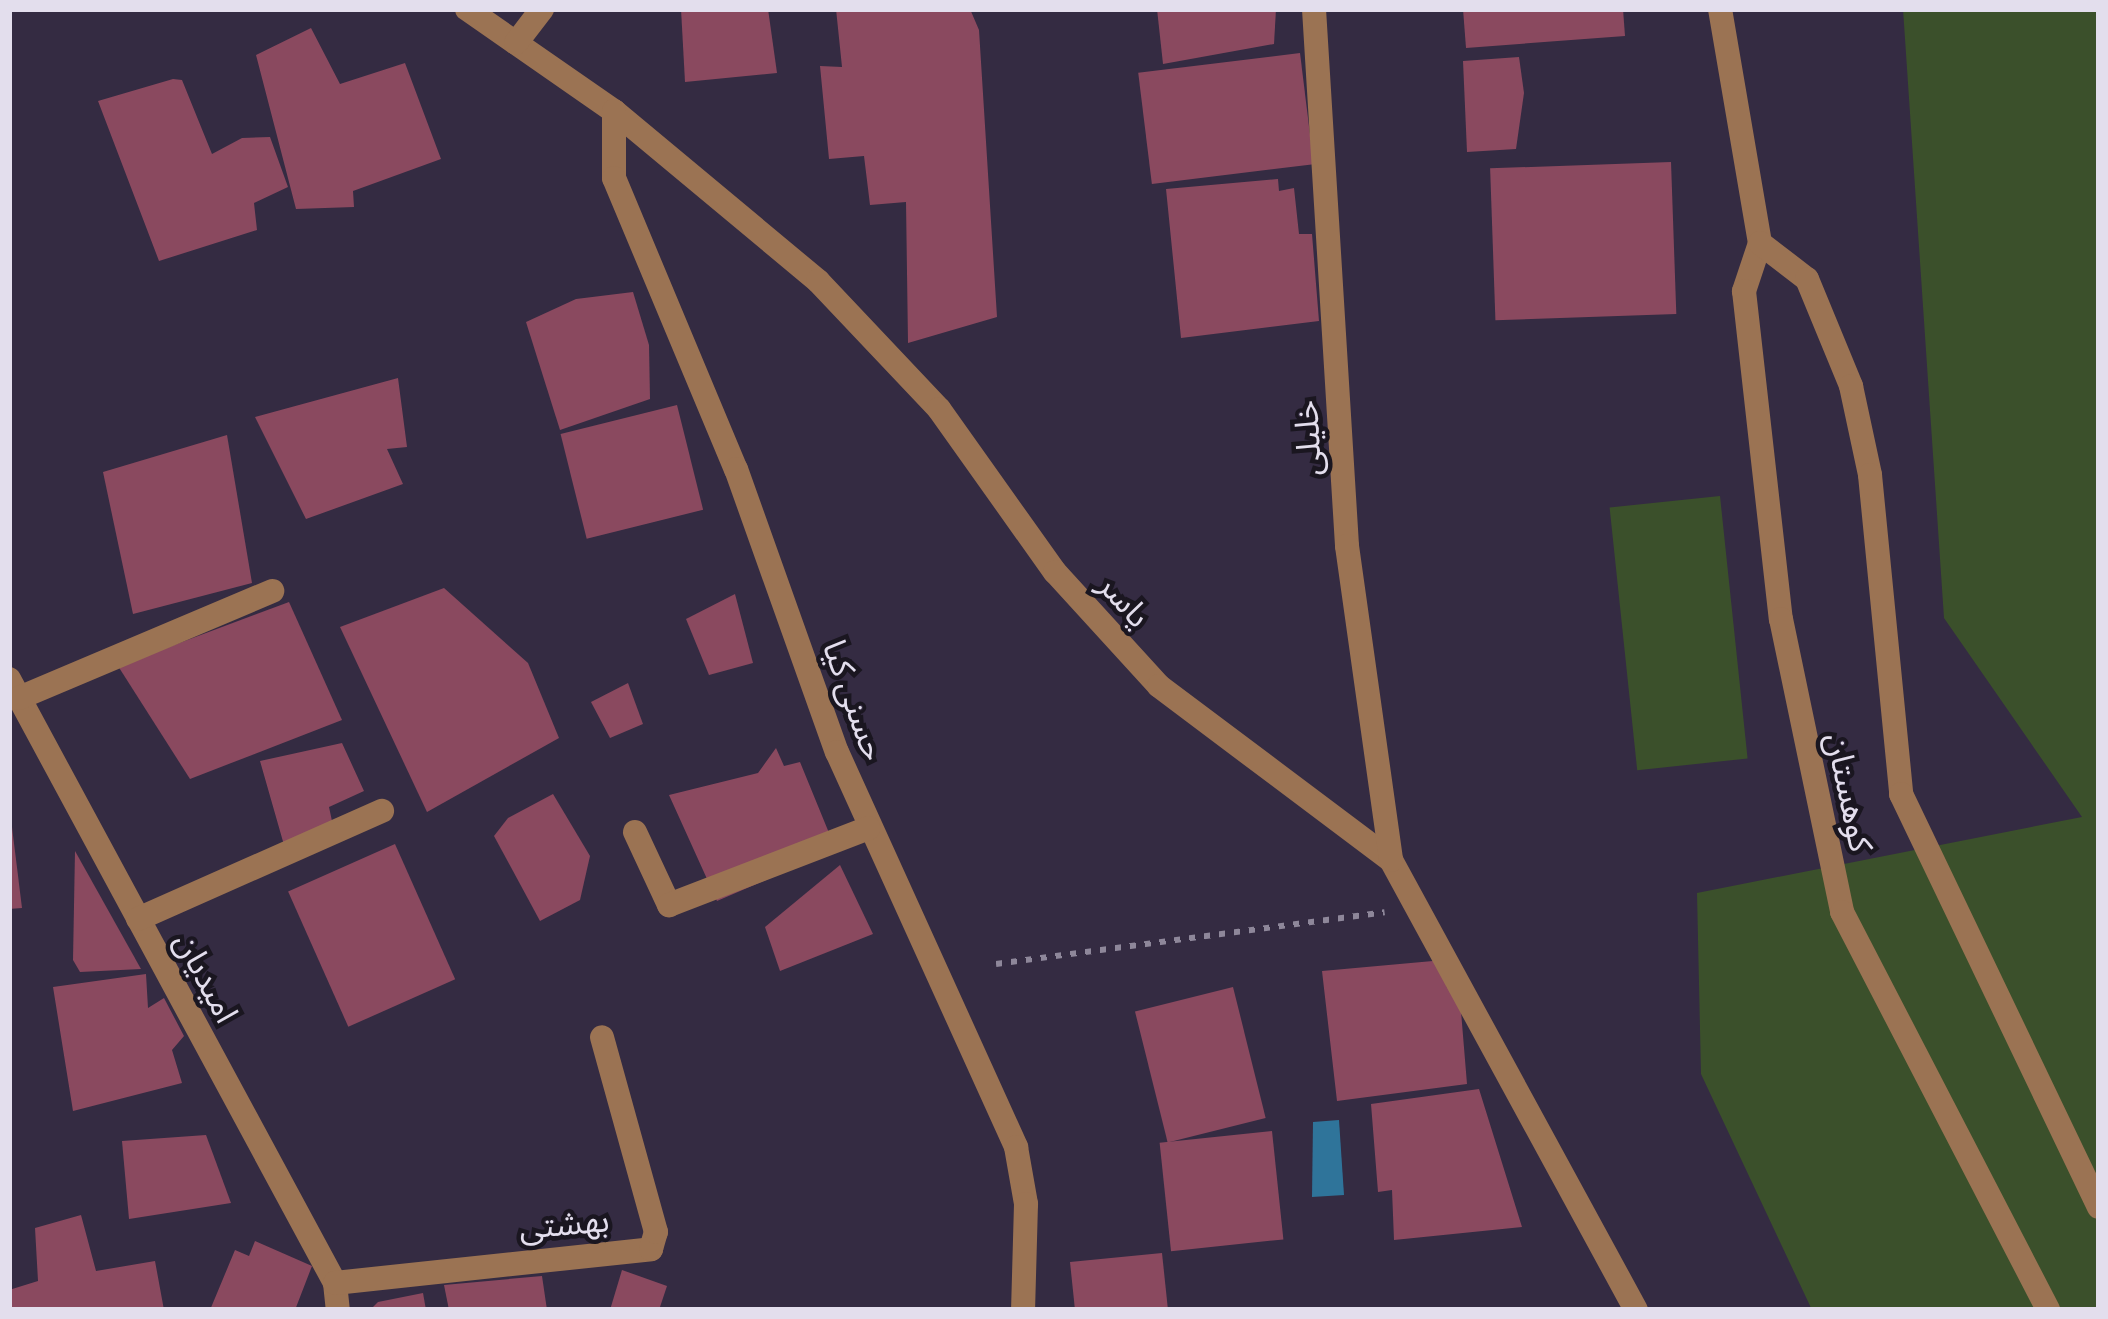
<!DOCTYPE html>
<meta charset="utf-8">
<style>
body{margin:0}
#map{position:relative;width:2108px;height:1319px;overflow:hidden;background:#342b42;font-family:Manrope,"Noto Sans Arabic",sans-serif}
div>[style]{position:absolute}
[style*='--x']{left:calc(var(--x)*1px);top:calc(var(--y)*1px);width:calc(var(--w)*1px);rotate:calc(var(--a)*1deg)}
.green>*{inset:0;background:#3b502b;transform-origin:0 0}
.water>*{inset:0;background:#2f749a}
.building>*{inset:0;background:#8a495f;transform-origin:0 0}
.path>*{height:6px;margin-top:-3px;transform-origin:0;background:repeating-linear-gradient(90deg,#8e879a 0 6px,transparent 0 15px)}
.minor>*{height:24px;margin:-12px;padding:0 12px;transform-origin:12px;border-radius:12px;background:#9b7353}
span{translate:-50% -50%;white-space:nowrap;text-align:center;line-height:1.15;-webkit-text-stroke:9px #1a1620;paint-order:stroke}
.street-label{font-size:33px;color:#e3deed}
.frame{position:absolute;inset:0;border:12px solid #e3deed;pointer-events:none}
</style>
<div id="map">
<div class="green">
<i style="clip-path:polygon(1903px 9px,2099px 9px,2099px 1310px,1812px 1310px,1701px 1074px,1697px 893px,2082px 817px,1944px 618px)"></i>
<i style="left:1720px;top:496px;width:264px;height:111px;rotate:84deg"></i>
</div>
<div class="water">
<i style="clip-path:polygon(1339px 1120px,1344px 1195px,1312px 1197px,1313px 1122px)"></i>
</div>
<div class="building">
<i style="clip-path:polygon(681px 9px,768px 9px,777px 73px,685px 82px)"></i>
<i style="clip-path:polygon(836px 9px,970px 9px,979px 30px,997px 317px,908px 343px,906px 202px,870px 205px,864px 156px,829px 159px,820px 66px,842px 67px)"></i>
<i style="clip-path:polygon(1157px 9px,1276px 9px,1274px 44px,1163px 64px)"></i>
<i style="clip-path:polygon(1463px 9px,1623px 9px,1625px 36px,1466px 48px)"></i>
<i style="clip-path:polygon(311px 28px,340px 84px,405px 63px,441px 159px,353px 191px,354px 207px,296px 209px,256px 55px)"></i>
<i style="left:1300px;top:53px;width:112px;height:163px;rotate:83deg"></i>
<i style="clip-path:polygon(1519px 57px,1524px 93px,1516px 149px,1467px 152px,1463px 61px)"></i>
<i style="clip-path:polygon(173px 79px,182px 80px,212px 154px,242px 138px,270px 137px,288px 187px,254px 203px,257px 230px,159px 261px,98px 101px)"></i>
<i style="left:1671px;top:162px;width:152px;height:181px;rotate:88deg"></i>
<i style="clip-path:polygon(1278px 179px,1279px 191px,1294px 188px,1299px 234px,1312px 234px,1319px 321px,1181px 338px,1166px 189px)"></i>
<i style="clip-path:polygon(633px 292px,649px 345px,650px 399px,560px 430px,526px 322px,576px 299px)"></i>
<i style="clip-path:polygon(398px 378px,407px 447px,387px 449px,403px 484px,306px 519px,255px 417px)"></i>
<i style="left:677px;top:405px;width:108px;height:120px;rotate:76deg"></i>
<i style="clip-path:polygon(227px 435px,252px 583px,133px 614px,103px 472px)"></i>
<i style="clip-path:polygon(444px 588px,528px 663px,559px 738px,427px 812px,340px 627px)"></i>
<i style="clip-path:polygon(735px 594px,753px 663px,709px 675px,686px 619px)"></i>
<i style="clip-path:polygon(289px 602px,342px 720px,190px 779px,118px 666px)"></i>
<i style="clip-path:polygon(628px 683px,643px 724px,610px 738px,591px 702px)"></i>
<i style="clip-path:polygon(342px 743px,364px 791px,329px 807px,332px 821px,284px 845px,260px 761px)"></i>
<i style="clip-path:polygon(776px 748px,784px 766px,800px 762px,836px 850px,717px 901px,669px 795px,758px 773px)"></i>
<i style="clip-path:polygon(553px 794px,590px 856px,580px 900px,540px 921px,494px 836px,508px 818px)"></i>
<i style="clip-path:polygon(9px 803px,22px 908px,9px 909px)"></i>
<i style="left:395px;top:844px;width:148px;height:117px;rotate:66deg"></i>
<i style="clip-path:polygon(75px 851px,141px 969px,80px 972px,73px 960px)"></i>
<i style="clip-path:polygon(840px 865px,873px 934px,780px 971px,765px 927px)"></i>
<i style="clip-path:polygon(1444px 960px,1447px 988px,1459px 987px,1467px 1084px,1337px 1101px,1322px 971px)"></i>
<i style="clip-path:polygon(146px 974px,148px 1008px,164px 998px,184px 1036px,172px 1050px,182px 1083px,73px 1111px,53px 987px)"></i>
<i style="left:1233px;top:987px;width:135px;height:101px;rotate:76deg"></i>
<i style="clip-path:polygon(1479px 1089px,1522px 1227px,1394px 1240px,1392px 1190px,1378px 1192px,1371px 1104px)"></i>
<i style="left:1272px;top:1131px;width:109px;height:113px;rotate:84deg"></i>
<i style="clip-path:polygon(206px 1135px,231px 1203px,129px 1219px,122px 1141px)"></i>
<i style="clip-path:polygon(81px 1215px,96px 1271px,155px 1261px,164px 1310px,9px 1310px,9px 1290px,38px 1281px,35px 1228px)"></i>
<i style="clip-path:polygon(255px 1241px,312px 1266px,295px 1310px,210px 1310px,235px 1250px,249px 1256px)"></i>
<i style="clip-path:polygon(1162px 1253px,1168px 1310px,1075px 1310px,1070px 1262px)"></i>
<i style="clip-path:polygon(622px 1270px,667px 1286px,659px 1310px,610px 1310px)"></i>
<i style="clip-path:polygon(542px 1276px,547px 1310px,449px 1310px,444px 1285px)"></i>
<i style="clip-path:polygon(423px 1293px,426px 1310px,370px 1310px,378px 1302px)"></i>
</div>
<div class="path">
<i style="--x:996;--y:964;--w:392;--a:-7.6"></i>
</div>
<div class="minor">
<i style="--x:467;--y:9;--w:179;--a:34.8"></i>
<i style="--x:614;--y:111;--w:266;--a:39.8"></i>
<i style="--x:818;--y:281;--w:176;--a:46.6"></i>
<i style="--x:939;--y:409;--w:200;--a:54.6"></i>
<i style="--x:1055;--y:572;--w:154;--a:47.6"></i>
<i style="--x:1159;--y:686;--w:290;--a:36.9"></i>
<i style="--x:1391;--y:860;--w:512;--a:61.43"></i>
<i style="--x:1314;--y:9;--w:538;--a:86.48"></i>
<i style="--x:1347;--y:546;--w:317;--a:82"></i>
<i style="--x:1720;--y:9;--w:237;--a:80.3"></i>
<i style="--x:1760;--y:243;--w:51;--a:108.4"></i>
<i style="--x:1744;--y:291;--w:330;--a:83.6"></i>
<i style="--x:1781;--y:619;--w:299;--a:78.2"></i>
<i style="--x:1842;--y:912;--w:448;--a:62.6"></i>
<i style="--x:516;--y:43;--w:43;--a:-52.6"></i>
<i style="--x:614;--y:111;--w:67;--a:90"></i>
<i style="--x:614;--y:178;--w:316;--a:67.3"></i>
<i style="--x:736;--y:469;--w:300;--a:70.4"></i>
<i style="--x:837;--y:752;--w:434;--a:65.6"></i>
<i style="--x:1016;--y:1147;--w:58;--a:80"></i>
<i style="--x:1026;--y:1204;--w:106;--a:91.6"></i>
<i style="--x:1760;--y:243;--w:59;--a:37.5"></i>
<i style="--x:1807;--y:279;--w:116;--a:67.6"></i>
<i style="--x:1851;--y:386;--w:91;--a:77.9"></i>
<i style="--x:1870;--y:475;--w:321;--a:84.4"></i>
<i style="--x:1901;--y:794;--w:458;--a:64.4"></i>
<i style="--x:9;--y:679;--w:686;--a:61.64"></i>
<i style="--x:335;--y:1283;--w:27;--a:84"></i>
<i style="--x:19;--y:698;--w:275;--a:-22.9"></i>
<i style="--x:635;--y:832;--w:81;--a:65"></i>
<i style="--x:669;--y:905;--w:214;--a:-21.1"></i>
<i style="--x:138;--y:919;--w:267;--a:-23.9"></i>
<i style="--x:335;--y:1283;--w:318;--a:-6.1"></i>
<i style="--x:651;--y:1249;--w:18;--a:-74"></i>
<i style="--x:656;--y:1232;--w:202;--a:-105.5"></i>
</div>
<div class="street-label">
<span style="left:1307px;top:438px;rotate:-93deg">خلیلی</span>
<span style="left:1125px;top:600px;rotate:48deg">یاسر</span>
<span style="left:855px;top:700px;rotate:70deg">حسنی کیا</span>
<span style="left:1850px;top:792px;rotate:78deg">کوهستان</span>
<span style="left:207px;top:977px;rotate:62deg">امیدیان</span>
<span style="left:564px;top:1223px;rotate:-5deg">بهشتی</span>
</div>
<div class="frame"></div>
</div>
